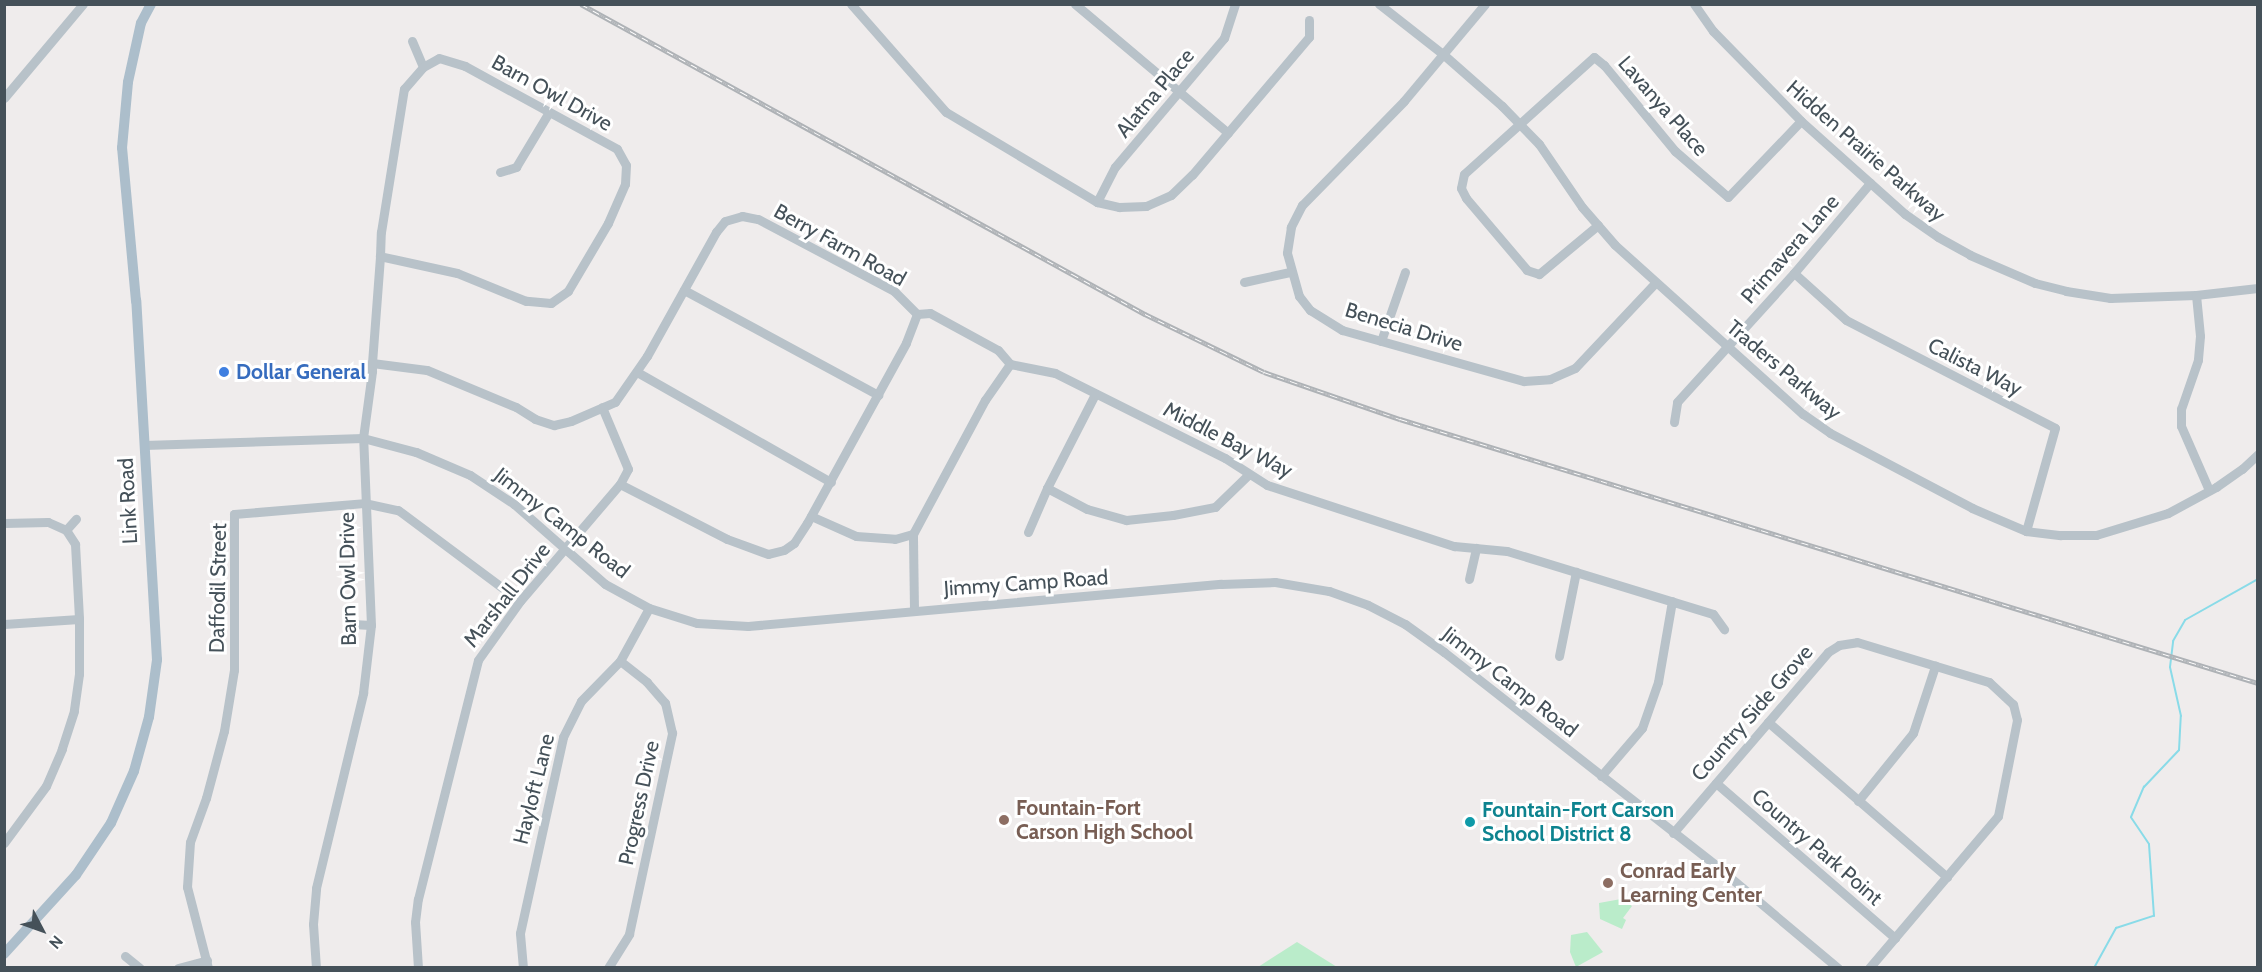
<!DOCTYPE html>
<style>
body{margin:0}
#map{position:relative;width:2262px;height:972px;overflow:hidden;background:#efecec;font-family:Cabin,sans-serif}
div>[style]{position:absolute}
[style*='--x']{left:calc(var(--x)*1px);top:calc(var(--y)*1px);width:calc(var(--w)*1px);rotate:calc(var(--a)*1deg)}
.green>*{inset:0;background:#baecca}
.stream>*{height:2px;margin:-1px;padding:0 1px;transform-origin:1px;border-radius:1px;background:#89dbe8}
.minor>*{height:9px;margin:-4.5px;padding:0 4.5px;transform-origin:4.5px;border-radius:4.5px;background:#b8c2c9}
.major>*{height:10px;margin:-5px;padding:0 5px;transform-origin:5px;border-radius:5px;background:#acbecb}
.rail>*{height:4.5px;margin-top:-2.25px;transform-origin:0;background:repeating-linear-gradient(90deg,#fff 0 7px,#aeb2b6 0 14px);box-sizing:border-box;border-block:2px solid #aeb2b6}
.dots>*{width:16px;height:16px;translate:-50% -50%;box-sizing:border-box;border:3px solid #fff;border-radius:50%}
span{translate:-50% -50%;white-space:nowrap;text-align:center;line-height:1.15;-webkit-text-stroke:6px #fff;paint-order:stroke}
.street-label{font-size:21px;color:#455159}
.shop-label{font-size:21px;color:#366cbe;font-weight:700}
.left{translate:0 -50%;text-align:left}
.education-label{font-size:21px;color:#785e54;font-weight:700}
.culture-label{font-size:21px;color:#0d838f;font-weight:700}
.frame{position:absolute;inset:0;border:6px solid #455159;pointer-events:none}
.north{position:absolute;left:12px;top:900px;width:60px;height:60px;-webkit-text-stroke:4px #fff;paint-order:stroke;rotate:131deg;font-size:16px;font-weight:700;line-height:24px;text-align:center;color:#455159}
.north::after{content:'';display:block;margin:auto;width:21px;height:27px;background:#455159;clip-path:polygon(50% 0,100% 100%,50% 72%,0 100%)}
</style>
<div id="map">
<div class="green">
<i style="clip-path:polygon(1621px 899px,1632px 906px,1623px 918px,1626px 920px,1622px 929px,1600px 919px,1599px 903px)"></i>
<i style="clip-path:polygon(1587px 932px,1603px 952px,1576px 967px,1570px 952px,1571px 935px)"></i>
<i style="clip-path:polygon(1297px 942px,1337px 967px,1258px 967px)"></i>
</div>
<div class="stream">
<i style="--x:2094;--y:968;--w:46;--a:-61.2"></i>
<i style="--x:2116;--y:928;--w:40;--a:-18"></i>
<i style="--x:2154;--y:916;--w:72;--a:-94"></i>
<i style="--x:2149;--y:844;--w:32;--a:-124"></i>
<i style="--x:2131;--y:817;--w:33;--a:-67"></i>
<i style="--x:2144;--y:787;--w:51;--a:-46.6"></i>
<i style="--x:2179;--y:750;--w:34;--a:-87"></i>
<i style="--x:2181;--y:716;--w:50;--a:-102.7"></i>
<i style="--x:2170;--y:667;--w:26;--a:-83"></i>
<i style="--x:2173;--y:641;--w:24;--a:-60"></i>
<i style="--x:2185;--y:620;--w:84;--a:-29.3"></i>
</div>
<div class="minor">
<i style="--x:851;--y:4;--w:144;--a:48.7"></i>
<i style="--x:946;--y:112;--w:176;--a:30.8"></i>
<i style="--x:1097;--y:202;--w:23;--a:13"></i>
<i style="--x:1119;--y:207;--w:27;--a:-2"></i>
<i style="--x:1146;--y:206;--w:27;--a:-24"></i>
<i style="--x:1171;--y:195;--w:29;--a:-44"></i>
<i style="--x:1192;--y:175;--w:181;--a:-49.7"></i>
<i style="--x:1309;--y:37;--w:17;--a:-90"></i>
<i style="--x:1075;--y:4;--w:200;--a:40.1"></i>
<i style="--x:1379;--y:4;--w:83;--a:38.1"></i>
<i style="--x:1444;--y:55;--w:77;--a:41.3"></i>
<i style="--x:1502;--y:106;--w:53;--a:45.8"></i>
<i style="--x:1539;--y:144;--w:76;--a:55.7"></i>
<i style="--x:1582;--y:207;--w:50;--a:49"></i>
<i style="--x:1615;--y:245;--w:253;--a:42"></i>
<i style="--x:1803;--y:414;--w:33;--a:35"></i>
<i style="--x:1830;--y:433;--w:161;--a:27.8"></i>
<i style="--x:1972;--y:508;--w:59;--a:23.1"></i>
<i style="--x:2026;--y:531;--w:35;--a:7"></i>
<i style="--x:2061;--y:535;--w:35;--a:0"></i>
<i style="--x:2096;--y:535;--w:75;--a:-17"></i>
<i style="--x:2168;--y:513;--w:55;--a:-28.4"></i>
<i style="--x:2216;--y:487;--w:32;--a:-35"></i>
<i style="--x:2242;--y:469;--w:22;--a:-43"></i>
<i style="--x:1485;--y:4;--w:126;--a:129.9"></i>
<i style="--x:1404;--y:101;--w:146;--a:134.4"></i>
<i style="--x:1302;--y:205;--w:25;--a:117"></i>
<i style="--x:1291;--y:227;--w:26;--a:99"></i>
<i style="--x:1287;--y:253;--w:45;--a:74.4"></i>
<i style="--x:1299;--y:296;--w:18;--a:52"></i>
<i style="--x:1310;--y:310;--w:38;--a:32"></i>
<i style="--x:1342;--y:330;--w:189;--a:15.7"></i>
<i style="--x:1524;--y:381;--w:26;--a:-4"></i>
<i style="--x:1550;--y:379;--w:27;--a:-24"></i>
<i style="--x:1575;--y:368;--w:117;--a:-46.7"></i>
<i style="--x:1694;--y:4;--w:33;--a:55"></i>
<i style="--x:1713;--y:31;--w:126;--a:45.6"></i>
<i style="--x:1801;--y:121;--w:140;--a:41.8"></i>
<i style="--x:1905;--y:214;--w:40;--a:34.9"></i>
<i style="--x:1938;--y:237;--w:37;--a:29"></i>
<i style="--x:1970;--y:255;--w:71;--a:23.3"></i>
<i style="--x:2035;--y:283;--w:32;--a:14"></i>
<i style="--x:2066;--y:291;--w:45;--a:9"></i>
<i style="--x:2110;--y:298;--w:86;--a:-2"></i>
<i style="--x:2196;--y:295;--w:62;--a:-6.4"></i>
<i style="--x:412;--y:41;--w:28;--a:67"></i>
<i style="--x:4;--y:98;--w:123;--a:-50"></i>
<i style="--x:500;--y:172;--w:17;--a:-17"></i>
<i style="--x:516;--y:167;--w:64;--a:-59"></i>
<i style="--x:1097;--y:202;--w:39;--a:-63"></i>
<i style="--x:1115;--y:167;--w:169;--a:-49.8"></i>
<i style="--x:1224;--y:38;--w:36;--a:-72"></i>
<i style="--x:1598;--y:225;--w:77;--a:140.3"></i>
<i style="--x:1539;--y:274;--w:13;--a:-162"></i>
<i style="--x:1527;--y:270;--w:94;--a:-130.3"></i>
<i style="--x:1466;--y:198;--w:11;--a:-117"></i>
<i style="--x:1461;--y:188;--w:14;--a:-78"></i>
<i style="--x:1464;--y:174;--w:175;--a:-42"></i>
<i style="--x:1594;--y:57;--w:13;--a:39"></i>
<i style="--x:1604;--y:65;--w:112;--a:50.5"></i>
<i style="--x:1675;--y:151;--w:70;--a:41"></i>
<i style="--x:1728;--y:197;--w:105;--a:-46.2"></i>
<i style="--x:1794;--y:273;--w:70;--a:42.1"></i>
<i style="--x:1846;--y:320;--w:235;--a:27.3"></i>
<i style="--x:2055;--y:428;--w:107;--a:105.7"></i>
<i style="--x:1244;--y:282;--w:47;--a:-12.3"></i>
<i style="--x:684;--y:290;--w:221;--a:28.4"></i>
<i style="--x:2196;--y:295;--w:41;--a:84.4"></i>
<i style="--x:2200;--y:336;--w:24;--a:95"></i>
<i style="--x:2198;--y:360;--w:52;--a:109.1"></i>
<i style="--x:2181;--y:409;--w:17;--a:90"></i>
<i style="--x:2181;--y:426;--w:70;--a:66.4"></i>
<i style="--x:917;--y:314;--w:13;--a:-4"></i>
<i style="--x:930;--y:313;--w:77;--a:28.6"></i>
<i style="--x:998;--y:350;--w:18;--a:49"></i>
<i style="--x:1381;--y:341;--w:73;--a:-70.8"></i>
<i style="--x:372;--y:363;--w:55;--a:7.3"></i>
<i style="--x:427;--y:370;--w:96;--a:22.6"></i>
<i style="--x:516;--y:407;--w:22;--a:32"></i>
<i style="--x:535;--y:419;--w:20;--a:18"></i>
<i style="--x:554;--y:425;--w:17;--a:-13"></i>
<i style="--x:571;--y:421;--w:48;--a:-23.4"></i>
<i style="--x:615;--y:402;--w:56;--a:-55.2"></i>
<i style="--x:647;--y:356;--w:142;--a:-60.9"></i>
<i style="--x:716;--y:232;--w:14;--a:-51"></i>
<i style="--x:725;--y:221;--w:18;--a:-16"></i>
<i style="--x:742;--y:216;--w:16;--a:11"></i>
<i style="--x:758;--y:219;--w:154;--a:27.9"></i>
<i style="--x:894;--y:291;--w:33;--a:45"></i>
<i style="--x:917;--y:314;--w:31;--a:111"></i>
<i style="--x:906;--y:343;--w:205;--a:118.8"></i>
<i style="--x:807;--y:523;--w:24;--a:123"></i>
<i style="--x:794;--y:543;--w:12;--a:145"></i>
<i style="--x:784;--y:550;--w:16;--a:166"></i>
<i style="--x:768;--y:554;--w:44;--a:-159.9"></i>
<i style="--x:727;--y:539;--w:120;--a:-152.8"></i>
<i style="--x:637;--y:372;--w:223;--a:29.6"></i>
<i style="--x:1674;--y:422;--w:20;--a:-81"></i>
<i style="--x:1677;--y:402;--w:174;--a:-47.8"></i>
<i style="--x:1794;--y:273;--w:118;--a:-49.8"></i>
<i style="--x:144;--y:445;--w:219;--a:-1.8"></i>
<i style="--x:363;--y:438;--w:55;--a:14.8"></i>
<i style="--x:416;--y:452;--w:59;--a:23.1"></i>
<i style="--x:470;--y:475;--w:53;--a:33.4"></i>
<i style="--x:514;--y:504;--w:121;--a:41.3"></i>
<i style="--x:605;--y:584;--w:50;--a:28.6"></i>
<i style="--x:649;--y:608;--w:50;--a:17.4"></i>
<i style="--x:697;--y:623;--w:51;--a:3.4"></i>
<i style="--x:748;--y:626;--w:475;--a:-5.1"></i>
<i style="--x:1221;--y:584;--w:54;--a:-2.1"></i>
<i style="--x:1275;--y:582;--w:55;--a:9.5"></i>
<i style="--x:1329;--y:591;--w:41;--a:19.7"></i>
<i style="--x:1368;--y:605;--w:42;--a:27.2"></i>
<i style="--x:1405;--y:624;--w:48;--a:35.7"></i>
<i style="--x:1444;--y:652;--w:343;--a:38.1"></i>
<i style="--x:1714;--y:864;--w:162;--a:40"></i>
<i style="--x:1047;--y:488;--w:45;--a:27.7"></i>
<i style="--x:1087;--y:509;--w:41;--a:15.8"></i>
<i style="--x:1126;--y:520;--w:47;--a:-6.1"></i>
<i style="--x:1173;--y:515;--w:43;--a:-10.8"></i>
<i style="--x:1215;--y:507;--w:47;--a:-44.1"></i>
<i style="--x:811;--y:516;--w:49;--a:24"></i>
<i style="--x:856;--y:536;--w:39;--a:4"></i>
<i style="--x:895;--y:539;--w:19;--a:-16"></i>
<i style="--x:4;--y:523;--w:44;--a:-1.3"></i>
<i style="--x:48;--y:522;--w:20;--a:24"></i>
<i style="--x:66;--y:530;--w:17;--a:57"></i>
<i style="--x:75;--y:544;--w:75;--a:86.9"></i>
<i style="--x:79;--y:619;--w:55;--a:90"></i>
<i style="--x:79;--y:674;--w:37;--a:98"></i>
<i style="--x:74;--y:711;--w:40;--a:108"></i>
<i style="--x:62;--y:749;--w:40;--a:113.4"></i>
<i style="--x:46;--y:786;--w:71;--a:126.4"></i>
<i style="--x:66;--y:530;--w:15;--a:-48"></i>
<i style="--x:1028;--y:532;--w:48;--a:-66.6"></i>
<i style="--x:1047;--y:488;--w:106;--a:-62.9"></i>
<i style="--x:1469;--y:579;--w:32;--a:-77"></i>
<i style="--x:914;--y:610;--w:76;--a:-90.8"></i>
<i style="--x:913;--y:534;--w:152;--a:-61.8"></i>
<i style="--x:985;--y:400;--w:44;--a:-55.2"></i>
<i style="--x:1010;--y:364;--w:46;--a:11.3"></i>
<i style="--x:1055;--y:373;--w:190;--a:26.6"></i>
<i style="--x:1225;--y:458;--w:50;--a:32.7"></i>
<i style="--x:1267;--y:485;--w:197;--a:18.1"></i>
<i style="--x:1454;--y:546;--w:53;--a:5.4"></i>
<i style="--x:1507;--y:551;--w:215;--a:17"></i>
<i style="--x:1713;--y:614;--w:19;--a:54"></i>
<i style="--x:4;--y:624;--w:75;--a:-3.8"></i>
<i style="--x:352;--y:624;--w:19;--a:3"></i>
<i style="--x:1559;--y:656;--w:86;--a:-78.6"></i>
<i style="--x:1768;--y:722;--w:237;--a:40.9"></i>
<i style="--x:1601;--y:776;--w:63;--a:-49.5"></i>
<i style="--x:1642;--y:728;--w:49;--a:-70.8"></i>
<i style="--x:1658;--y:682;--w:82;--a:-80.2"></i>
<i style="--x:1716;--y:783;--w:237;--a:40.9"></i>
<i style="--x:1858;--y:801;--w:87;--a:-51"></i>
<i style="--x:1913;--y:733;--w:71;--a:-71.8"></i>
<i style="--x:1673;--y:833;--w:238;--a:-49.4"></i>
<i style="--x:1828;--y:652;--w:13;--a:-32"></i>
<i style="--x:1839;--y:645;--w:18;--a:-9"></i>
<i style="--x:1857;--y:642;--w:138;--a:16.9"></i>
<i style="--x:1989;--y:682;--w:33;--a:43"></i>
<i style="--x:2013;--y:704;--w:16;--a:76"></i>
<i style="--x:2017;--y:720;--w:98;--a:101.2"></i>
<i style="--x:1998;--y:816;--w:199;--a:130.3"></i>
<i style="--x:125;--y:956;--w:19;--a:39"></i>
<i style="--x:178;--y:968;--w:30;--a:-15"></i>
<i style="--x:208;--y:968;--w:84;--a:-104.5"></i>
<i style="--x:187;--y:887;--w:45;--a:-86.2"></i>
<i style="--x:190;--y:842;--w:47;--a:-70"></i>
<i style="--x:206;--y:798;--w:69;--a:-75"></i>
<i style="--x:224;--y:731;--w:62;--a:-80.7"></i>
<i style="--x:234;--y:670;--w:156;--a:-90"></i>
<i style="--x:234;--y:514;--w:130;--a:-4.8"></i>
<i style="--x:364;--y:503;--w:35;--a:12"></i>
<i style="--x:398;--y:510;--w:152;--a:36.7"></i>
<i style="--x:316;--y:968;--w:44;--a:-93.9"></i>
<i style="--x:313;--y:924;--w:36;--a:-85"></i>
<i style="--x:316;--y:888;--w:201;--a:-76.4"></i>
<i style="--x:363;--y:693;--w:68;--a:-83.3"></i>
<i style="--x:371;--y:625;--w:187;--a:-92.4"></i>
<i style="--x:363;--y:438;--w:68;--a:-82.3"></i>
<i style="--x:372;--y:371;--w:8;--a:-90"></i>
<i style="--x:372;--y:363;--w:107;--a:-85.7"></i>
<i style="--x:380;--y:256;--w:24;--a:-88"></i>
<i style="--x:381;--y:232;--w:145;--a:-80.9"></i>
<i style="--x:404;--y:89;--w:29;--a:-49"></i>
<i style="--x:423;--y:67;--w:18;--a:-29"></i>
<i style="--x:439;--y:58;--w:27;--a:17"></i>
<i style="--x:465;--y:66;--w:173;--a:28.6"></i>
<i style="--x:617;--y:149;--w:18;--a:61"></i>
<i style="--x:626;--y:165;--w:19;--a:93"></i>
<i style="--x:625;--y:184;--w:43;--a:113.6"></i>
<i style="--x:608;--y:223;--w:79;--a:120.5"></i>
<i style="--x:568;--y:291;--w:21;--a:145"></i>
<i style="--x:551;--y:303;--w:25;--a:-175"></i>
<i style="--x:526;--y:301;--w:74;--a:-157.9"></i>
<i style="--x:457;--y:273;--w:79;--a:-167.6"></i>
<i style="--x:418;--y:968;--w:46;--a:-93.7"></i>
<i style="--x:415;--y:922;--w:23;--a:-83"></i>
<i style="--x:418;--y:899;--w:246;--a:-75.9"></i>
<i style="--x:478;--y:660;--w:72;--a:-54.6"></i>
<i style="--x:520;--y:601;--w:154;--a:-49.5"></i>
<i style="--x:620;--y:484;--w:17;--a:-62"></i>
<i style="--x:628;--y:469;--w:67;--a:-112.8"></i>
<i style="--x:523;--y:968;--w:35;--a:-95"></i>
<i style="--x:520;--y:933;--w:201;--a:-77.6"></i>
<i style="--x:563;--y:737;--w:40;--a:-63.4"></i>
<i style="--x:581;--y:701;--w:56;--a:-45.7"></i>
<i style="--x:620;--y:661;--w:60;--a:-61.3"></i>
<i style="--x:608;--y:968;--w:40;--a:-58"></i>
<i style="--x:629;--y:934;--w:206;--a:-77.9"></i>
<i style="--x:672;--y:733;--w:31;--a:-103"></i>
<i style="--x:665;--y:703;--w:28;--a:-131"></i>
<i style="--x:647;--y:682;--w:34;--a:-142"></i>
</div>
<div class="major">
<i style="--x:4;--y:954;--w:107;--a:-47.7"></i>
<i style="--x:76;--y:875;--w:63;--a:-56.1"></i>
<i style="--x:111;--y:823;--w:57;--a:-66.1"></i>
<i style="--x:134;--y:771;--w:56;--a:-74.5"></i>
<i style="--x:149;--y:717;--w:58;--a:-82"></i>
<i style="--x:157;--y:660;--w:360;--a:-93.3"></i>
<i style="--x:136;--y:301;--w:154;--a:-95.2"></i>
<i style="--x:122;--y:148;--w:66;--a:-84.8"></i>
<i style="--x:128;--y:82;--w:60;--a:-77.6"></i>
<i style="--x:141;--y:23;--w:21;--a:-62"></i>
</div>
<div class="rail">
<i style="--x:581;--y:4;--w:644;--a:28.8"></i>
<i style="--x:1145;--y:314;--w:132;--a:26"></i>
<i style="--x:1264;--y:372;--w:144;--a:19.1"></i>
<i style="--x:1400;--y:419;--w:898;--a:17.1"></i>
</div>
<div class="dots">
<i style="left:224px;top:372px;background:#3f7fe0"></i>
<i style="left:1004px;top:820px;background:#8d6e63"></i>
<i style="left:1470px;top:822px;background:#0f9aa8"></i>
<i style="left:1608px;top:883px;background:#8d6e63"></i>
</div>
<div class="street-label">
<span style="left:552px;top:93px;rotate:29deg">Barn Owl Drive</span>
<span style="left:1155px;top:93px;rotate:-50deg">Alatna Place</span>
<span style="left:1663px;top:106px;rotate:49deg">Lavanya Place</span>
<span style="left:1866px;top:151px;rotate:41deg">Hidden Prairie Parkway</span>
<span style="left:840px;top:245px;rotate:29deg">Berry Farm Road</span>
<span style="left:1790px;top:249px;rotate:-49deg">Primavera Lane</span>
<span style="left:1404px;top:327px;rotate:17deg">Benecia Drive</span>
<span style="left:1975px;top:367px;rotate:27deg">Calista Way</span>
<span style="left:1784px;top:370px;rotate:40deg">Traders Parkway</span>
<span style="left:1228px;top:440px;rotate:27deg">Middle Bay Way</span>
<span style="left:128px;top:501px;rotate:-93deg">Link Road</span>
<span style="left:562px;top:523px;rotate:38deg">Jimmy Camp Road</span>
<span style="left:348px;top:579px;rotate:-91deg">Barn Owl Drive</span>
<span style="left:1026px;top:583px;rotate:-4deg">Jimmy Camp Road</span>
<span style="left:218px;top:588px;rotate:-89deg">Daffodil Street</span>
<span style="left:507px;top:595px;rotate:-52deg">Marshall Drive</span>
<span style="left:1510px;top:682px;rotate:38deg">Jimmy Camp Road</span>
<span style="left:1752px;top:713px;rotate:-49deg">Country Side Grove</span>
<span style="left:534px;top:789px;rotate:-76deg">Hayloft Lane</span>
<span style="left:639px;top:803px;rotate:-78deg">Progress Drive</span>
<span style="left:1817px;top:847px;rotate:41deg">Country Park Point</span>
</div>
<div class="shop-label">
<span class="left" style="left:236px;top:372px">Dollar General</span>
</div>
<div class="education-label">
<span class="left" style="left:1016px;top:820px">Fountain-Fort<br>Carson High School</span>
<span class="left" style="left:1620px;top:883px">Conrad Early<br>Learning Center</span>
</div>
<div class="culture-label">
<span class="left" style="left:1482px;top:822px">Fountain-Fort Carson<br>School District 8</span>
</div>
<div class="frame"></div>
<div class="north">N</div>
</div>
